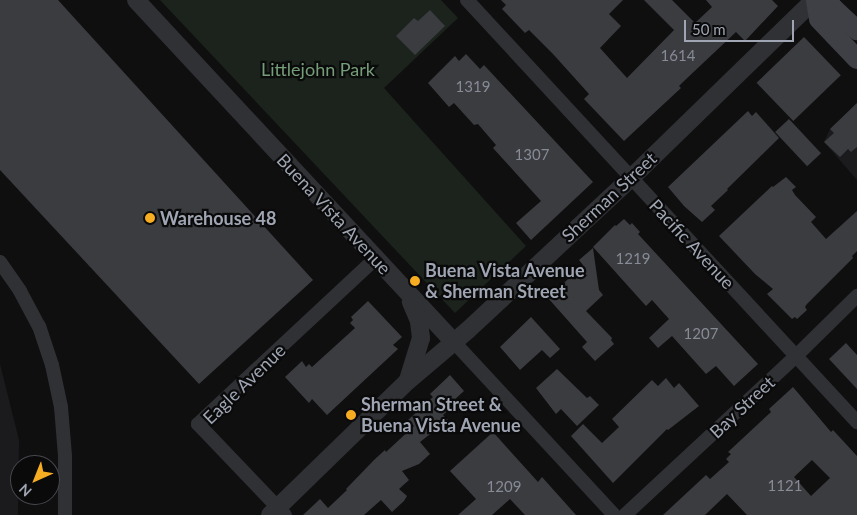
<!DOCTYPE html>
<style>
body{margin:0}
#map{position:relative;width:857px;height:515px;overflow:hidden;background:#0f0f10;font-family:Lato,sans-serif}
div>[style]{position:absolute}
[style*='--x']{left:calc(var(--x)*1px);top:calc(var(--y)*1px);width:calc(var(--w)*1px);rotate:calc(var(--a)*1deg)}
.built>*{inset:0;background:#1b1b1d}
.green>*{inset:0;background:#1b231c}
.building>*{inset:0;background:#3b3c40;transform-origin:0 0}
.minor>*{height:14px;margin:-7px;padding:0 7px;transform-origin:7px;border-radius:7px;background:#303135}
.tertiary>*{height:18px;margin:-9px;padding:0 9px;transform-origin:9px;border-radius:9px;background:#303135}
.secondary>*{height:20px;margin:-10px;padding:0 10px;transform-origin:10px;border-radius:10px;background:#3e4045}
.dots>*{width:14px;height:14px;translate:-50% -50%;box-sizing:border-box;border:2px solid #0a0a0b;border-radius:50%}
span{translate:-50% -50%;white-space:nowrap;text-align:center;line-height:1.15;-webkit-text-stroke:4.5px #0a0a0b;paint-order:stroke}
.number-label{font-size:15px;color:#868b96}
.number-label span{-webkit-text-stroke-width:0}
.park-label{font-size:18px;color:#759e78}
.street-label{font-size:18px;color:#9fa5b2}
.poi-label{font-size:18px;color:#9fa5b2;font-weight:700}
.left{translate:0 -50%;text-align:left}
.north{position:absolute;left:10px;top:455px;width:50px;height:50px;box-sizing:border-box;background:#0a0a0b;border:1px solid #46484e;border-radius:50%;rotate:224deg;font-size:14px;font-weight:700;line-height:20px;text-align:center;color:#9fa5b2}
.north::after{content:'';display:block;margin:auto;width:18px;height:22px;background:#f7ad21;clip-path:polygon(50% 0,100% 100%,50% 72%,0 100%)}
.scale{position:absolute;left:684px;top:20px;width:110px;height:22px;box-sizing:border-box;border:2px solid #9fa5b2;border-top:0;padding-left:6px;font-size:15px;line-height:18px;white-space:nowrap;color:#9fa5b2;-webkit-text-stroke:4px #0a0a0b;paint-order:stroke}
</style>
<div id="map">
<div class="built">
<i style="clip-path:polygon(857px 103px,857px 180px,824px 142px,830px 129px)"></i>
<i style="clip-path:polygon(0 364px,19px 440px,18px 515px,0 515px)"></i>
</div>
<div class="green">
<i style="clip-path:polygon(160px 0,441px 0,458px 18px,384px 88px,526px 246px,455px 313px)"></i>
</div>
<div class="building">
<i style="clip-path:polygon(0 0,58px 0,313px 280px,199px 384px,0 170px)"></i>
<i style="clip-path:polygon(501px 0,623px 0,609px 14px,621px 26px,600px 48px,627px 78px,674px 30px,644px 0,672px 0,695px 23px,712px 7px,706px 0,772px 0,778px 6px,745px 41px,736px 32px,683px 82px,679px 86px,681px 88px,624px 141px,584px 99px,589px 94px,553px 54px,529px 30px,525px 33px,502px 9px,506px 5px)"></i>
<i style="clip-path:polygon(430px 10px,445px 26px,415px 55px,396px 36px,414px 18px,418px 21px)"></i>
<i style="left:804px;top:37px;width:53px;height:66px;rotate:46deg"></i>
<i style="clip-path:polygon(466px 54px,480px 69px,484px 65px,593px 182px,531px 240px,516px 223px,541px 201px,493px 148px,496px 145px,478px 124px,474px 125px,454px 103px,449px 107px,428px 83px,455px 56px,459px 61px)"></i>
<i style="clip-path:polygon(857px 103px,857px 147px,851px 152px,848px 149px,840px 157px,824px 142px,834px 133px,830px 129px)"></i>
<i style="clip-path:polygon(748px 111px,752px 116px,756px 112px,779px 138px,727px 189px,728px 190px,711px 206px,715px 210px,702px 222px,684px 206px,668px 187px)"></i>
<i style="left:789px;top:119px;width:47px;height:19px;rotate:47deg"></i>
<i style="clip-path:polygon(786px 177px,796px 187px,792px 190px,795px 195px,816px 217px,811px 222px,826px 239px,857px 211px,857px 251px,852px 256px,853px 258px,807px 304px,805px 307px,807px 310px,797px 319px,795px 317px,792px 319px,767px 294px,773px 289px,755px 274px,719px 236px,772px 186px,773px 187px)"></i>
<i style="clip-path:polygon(624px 219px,630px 225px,632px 223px,640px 232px,638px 234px,758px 364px,734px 386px,716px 366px,706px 374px,672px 336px,658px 348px,649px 338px,669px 319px,652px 300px,646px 306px,593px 247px,615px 225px,616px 226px)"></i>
<i style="clip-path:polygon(593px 248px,599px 290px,603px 295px,586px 311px,612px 338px,611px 340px,614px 344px,595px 361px,582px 347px,587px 342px,548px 298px,583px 265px,579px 260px)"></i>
<i style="clip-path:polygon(368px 301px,402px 337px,393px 345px,398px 349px,327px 415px,312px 399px,309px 403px,285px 377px,302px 361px,306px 367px,309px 364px,312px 367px,355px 328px,350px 323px,353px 320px,351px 317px)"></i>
<i style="clip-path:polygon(531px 317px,560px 349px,550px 358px,542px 350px,520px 370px,500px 347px)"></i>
<i style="clip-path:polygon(846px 343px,857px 355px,857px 389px,829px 359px)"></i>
<i style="clip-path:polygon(557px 369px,587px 398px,590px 396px,599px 405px,577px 426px,561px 409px,556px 414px,536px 388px)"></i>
<i style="clip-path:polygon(450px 375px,464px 391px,453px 401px,455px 404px,443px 415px,448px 420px,420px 442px,430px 454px,419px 464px,402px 471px,409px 480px,399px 489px,407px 496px,404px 501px,392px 512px,381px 500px,364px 515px,303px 515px,320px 499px,328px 508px,347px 490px,346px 489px,375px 459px,385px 450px,386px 452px,414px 426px,408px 420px,433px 397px,430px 394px)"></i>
<i style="clip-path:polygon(666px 378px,674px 388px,679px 383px,699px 406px,668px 430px,667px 429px,613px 483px,571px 436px,583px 424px,602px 443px,619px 427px,612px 419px,652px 380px,658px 386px)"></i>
<i style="clip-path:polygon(evenodd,793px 387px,831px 432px,833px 430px,857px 456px,857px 515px,747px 515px,727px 494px,705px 515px,663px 515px,706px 475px,710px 479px,729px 462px,726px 459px,731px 454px,728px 452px,771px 412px,769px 409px,793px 387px,812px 460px,830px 478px,811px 496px,794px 477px,812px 460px)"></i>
<i style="clip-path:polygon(493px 432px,538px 482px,542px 477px,576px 515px,525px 515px,510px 499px,492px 515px,458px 515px,476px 499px,450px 471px)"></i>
</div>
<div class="minor">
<i style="--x:467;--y:0;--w:575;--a:47.26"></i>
<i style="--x:0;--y:262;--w:35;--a:55"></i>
<i style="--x:20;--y:291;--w:40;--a:62"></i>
<i style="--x:39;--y:326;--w:41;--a:71.6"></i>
<i style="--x:52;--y:365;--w:43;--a:77.9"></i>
<i style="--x:61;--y:407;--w:49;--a:85.3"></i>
<i style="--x:65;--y:456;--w:59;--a:90"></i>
<i style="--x:453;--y:341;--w:237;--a:47.2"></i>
<i style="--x:285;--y:515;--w:126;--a:-133.7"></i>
<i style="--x:198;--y:424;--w:243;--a:-43"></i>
<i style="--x:625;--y:515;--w:233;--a:-42.9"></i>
<i style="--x:796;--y:356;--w:86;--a:-44.5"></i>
</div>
<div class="tertiary">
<i style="--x:136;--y:0;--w:466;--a:47.1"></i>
<i style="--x:408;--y:380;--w:44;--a:-72.8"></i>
<i style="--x:421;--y:338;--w:17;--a:-97"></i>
<i style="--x:419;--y:321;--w:21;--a:-113"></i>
<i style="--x:270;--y:515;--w:192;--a:-44.2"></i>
<i style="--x:408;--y:381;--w:79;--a:-40.4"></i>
<i style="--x:468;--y:330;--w:223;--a:-43"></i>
<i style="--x:631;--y:178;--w:255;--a:-44.2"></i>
</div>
<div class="secondary">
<i style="--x:816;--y:0;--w:19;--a:81"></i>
<i style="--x:819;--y:19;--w:55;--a:46.5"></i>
<i style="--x:817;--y:0;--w:17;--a:25"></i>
<i style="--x:832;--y:7;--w:34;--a:43"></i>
</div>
<div class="dots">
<i style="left:150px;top:218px;background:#f7ad21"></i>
<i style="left:415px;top:281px;background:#f7ad21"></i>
<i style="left:351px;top:415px;background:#f7ad21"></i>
</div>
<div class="number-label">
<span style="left:678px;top:56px">1614</span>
<span style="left:473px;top:87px">1319</span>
<span style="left:532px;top:155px">1307</span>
<span style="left:633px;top:259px">1219</span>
<span style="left:701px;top:334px">1207</span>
<span style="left:785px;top:486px">1121</span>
<span style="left:504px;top:487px">1209</span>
</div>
<div class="park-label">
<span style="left:318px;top:69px">Littlejohn Park</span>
</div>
<div class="street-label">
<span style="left:609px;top:197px;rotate:-43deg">Sherman Street</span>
<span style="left:334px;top:214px;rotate:47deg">Buena Vista Avenue</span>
<span style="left:692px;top:244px;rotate:47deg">Pacific Avenue</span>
<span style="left:244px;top:384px;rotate:-44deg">Eagle Avenue</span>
<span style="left:742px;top:407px;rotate:-43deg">Bay Street</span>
</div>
<div class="poi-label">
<span class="left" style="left:160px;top:218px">Warehouse 48</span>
<span class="left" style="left:425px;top:281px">Buena Vista Avenue<br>&amp; Sherman Street</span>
<span class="left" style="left:361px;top:415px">Sherman Street &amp;<br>Buena Vista Avenue</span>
</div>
<div class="north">N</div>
<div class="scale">50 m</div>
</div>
